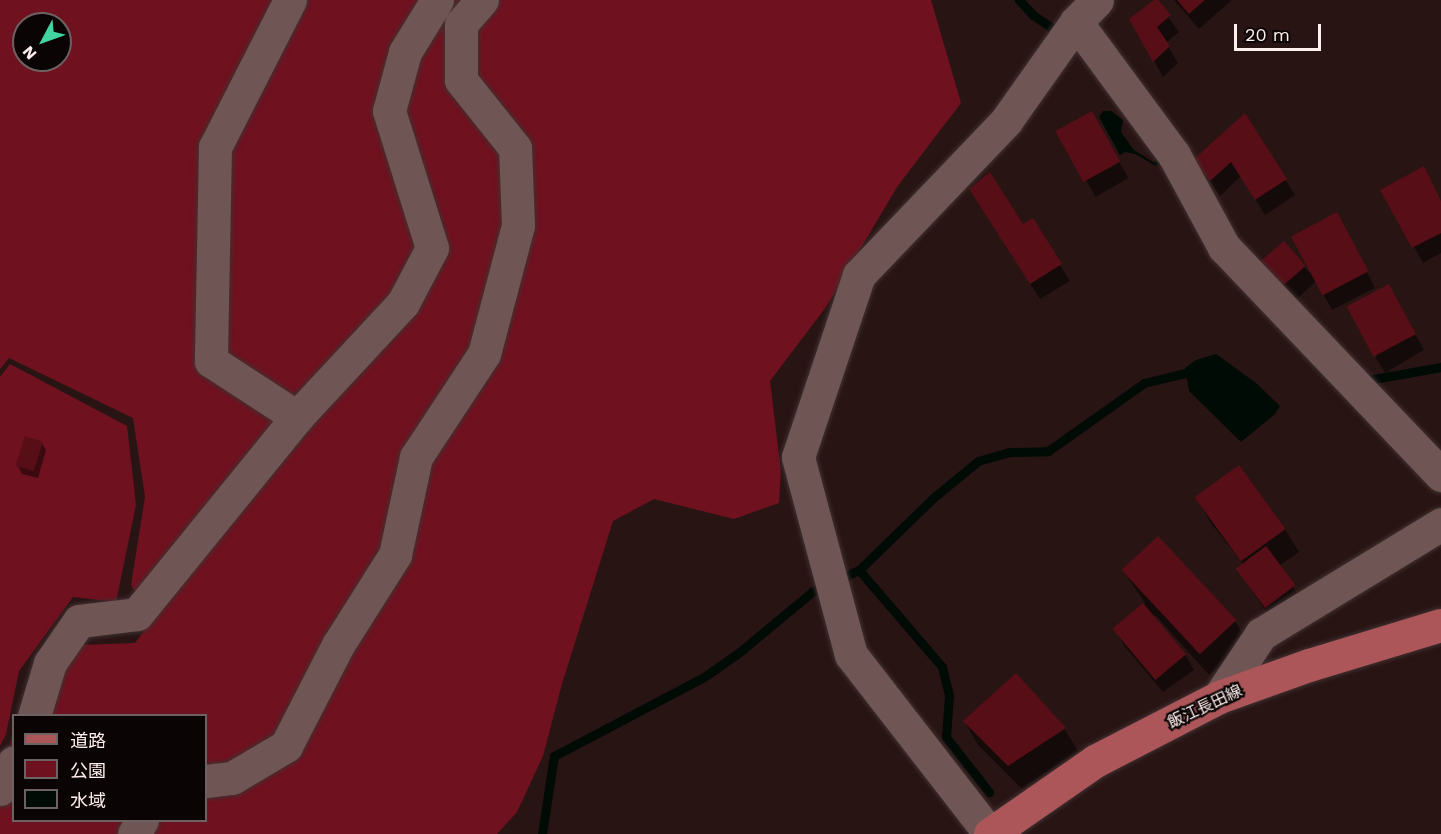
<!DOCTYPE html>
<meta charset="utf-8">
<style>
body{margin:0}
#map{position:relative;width:1441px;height:834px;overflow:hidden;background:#291414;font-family:"Work Sans","Noto Sans JP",sans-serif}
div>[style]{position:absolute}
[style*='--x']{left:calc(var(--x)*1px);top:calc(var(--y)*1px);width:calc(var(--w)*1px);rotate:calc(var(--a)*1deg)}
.green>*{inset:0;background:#70111f}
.water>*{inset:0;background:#010b06}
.shadow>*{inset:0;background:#0007;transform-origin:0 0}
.stream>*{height:9px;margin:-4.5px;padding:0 4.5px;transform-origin:4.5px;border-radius:4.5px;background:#010b06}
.building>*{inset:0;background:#570e17;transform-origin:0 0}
.roads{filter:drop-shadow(0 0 2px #403131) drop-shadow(0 0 2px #403131)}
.minor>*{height:33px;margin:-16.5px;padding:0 16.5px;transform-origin:16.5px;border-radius:16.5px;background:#6f5554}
.major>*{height:33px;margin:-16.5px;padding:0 16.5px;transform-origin:16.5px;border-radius:16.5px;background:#ac5659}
span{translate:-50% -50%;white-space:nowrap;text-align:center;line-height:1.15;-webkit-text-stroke:4.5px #0b0404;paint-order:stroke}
.street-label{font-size:16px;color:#ffefee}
.legend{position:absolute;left:12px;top:714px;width:195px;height:108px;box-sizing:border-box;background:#0b0404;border:2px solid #6d6262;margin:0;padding:8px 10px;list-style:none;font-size:18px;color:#ffefee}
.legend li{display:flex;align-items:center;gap:12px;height:30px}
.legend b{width:30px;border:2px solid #6d6262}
.north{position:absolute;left:12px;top:12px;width:60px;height:60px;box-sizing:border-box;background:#0b0404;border:2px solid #6d6262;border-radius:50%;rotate:229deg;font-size:16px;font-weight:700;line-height:24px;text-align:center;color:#ffefee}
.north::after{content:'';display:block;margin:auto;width:21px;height:27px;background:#42d4a0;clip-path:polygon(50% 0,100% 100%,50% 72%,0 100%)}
.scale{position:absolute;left:1234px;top:24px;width:87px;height:27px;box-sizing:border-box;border:3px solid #ffefee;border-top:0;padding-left:8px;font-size:18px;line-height:21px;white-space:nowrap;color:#ffefee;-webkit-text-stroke:4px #0b0404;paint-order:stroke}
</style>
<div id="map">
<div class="green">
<i style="clip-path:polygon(evenodd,0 0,931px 0,961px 103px,897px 187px,826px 307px,770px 381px,781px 472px,779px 503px,734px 519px,654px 499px,613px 521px,562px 684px,543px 756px,517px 812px,497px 834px,0 834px,0 787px,13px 730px,14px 820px,206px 820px,206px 716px,25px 715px,81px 645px,135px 643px,152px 620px,131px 585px,145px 497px,133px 418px,9px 358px,0 369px,0 0,24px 24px,60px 24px,60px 60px,24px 60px,24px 24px)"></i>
<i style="clip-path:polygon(10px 364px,127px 426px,136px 505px,116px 602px,73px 597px,19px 671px,6px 734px,0 746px,0 377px)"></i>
</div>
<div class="water">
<i style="clip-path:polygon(1103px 111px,1111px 111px,1123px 120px,1121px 132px,1134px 150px,1153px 162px,1158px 160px,1162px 164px,1156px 166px,1135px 154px,1125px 152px,1120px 155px,1099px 117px)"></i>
<i style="clip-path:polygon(1216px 354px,1256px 383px,1280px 406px,1275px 414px,1241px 442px,1189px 391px,1185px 368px,1196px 360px)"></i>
</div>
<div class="shadow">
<i style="clip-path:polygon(1156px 0,1179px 32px,1166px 43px,1178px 63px,1163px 77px,1131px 20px)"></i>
<i style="clip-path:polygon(1174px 0,1232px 0,1199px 29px)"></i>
<i style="left:1091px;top:113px;width:75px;height:38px;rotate:60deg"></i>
<i style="clip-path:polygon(1245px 115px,1295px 195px,1265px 215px,1241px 176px,1220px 196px,1195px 160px)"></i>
<i style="clip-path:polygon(970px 190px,1022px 226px,1032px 220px,1070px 281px,1040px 299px)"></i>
<i style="clip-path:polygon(1382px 190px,1441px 202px,1441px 253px,1423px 263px)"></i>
<i style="clip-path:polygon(1346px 230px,1375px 288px,1332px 310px,1316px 281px,1294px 302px,1272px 279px,1284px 243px,1310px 273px)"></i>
<i style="clip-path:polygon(1388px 286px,1424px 350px,1385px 373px,1376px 358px)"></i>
<i style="clip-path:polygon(42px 443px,46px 450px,38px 478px,22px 474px,18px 466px)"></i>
<i style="clip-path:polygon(1197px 499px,1285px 529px,1299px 552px,1279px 566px,1303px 602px,1273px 622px,1238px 570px,1244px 565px,1210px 522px)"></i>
<i style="clip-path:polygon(1123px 571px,1235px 621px,1248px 644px,1209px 675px,1156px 616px,1154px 617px,1185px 654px,1194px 670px,1163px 692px,1125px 647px,1116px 631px,1145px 603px)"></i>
<i style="clip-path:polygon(965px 722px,1064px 728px,1078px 751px,1022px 789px,978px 745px)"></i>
</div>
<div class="stream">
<i style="--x:1019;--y:0;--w:21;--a:47"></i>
<i style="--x:1033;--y:15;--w:34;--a:34"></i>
<i style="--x:1363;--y:375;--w:7;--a:45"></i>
<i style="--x:1368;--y:380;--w:74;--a:-10.1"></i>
<i style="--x:859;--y:570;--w:103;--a:-44.2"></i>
<i style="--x:933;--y:498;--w:58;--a:-39.4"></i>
<i style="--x:978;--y:461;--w:32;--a:-16"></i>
<i style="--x:1009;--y:452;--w:39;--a:-1"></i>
<i style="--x:1048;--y:451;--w:118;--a:-35.3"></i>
<i style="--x:1144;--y:383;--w:42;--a:-13.7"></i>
<i style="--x:542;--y:834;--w:79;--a:-81.3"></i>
<i style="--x:554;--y:756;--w:170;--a:-27.8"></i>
<i style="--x:704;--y:677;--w:39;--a:-35"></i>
<i style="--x:736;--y:655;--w:99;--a:-39.7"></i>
<i style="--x:812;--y:592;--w:52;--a:-25.1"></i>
<i style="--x:859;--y:570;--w:128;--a:49.4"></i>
<i style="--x:942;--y:667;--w:29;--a:76"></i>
<i style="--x:949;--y:695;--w:42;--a:94.1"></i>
<i style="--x:946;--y:737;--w:70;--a:52"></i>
</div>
<div class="building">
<i style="clip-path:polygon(1154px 0,1158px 0,1171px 15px,1157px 27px,1170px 46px,1153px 62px,1129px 19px)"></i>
<i style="clip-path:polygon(1177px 0,1205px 0,1189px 14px)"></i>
<i style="left:1092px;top:111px;width:58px;height:42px;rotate:61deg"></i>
<i style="clip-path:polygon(1245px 113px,1287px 179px,1255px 200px,1231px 162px,1210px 181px,1193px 160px)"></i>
<i style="clip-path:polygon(1424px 166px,1441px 201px,1441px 233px,1412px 248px,1380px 190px)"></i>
<i style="clip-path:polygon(990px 172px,1023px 224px,1033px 218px,1062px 264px,1030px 284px,969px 189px)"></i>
<i style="left:1337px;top:212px;width:67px;height:52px;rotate:62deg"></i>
<i style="left:1284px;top:241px;width:33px;height:32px;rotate:49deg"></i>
<i style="left:1389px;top:284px;width:57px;height:48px;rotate:62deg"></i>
<i style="left:25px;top:436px;width:19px;height:31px;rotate:18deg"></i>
<i style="left:1239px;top:465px;width:79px;height:55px;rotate:54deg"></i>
<i style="left:1158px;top:536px;width:115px;height:50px;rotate:47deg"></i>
<i style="left:1266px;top:546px;width:49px;height:38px;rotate:53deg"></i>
<i style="left:1143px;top:603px;width:67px;height:40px;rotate:50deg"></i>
<i style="clip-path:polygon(1016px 673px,1066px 728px,1008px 766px,963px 721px)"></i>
</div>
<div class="roads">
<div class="minor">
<i style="--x:290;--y:0;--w:165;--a:117"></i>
<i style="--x:215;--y:147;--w:214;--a:91.1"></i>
<i style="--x:211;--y:361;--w:103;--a:33.1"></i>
<i style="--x:297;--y:417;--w:156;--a:-47.1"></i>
<i style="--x:403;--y:303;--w:62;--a:-62.2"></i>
<i style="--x:432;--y:248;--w:144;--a:-107.4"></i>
<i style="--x:389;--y:111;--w:61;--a:-74.8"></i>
<i style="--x:405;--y:52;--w:61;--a:-58.4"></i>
<i style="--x:1076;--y:22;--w:165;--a:53.6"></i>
<i style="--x:1174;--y:155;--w:105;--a:61.5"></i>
<i style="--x:1224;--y:247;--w:315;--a:46.4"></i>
<i style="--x:1219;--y:697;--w:76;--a:-56.3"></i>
<i style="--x:1261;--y:634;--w:211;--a:-31.4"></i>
<i style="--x:34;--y:716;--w:55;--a:-73.2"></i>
<i style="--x:50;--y:663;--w:51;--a:-55.4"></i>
<i style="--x:79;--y:621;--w:58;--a:-6.9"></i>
<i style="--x:137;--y:614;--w:254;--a:-50.9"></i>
<i style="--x:206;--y:781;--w:26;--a:-7"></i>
<i style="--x:232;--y:778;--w:63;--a:-30.7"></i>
<i style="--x:286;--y:746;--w:114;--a:-62.8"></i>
<i style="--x:338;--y:645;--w:107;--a:-57.7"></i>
<i style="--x:395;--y:555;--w:100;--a:-77.9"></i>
<i style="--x:416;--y:457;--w:123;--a:-56.6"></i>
<i style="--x:484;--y:354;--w:133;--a:-75.2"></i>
<i style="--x:518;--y:225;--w:77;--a:-92.2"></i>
<i style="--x:515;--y:148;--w:87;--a:-128.5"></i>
<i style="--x:461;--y:80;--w:56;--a:-90"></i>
<i style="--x:461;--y:24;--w:32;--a:-49"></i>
<i style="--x:0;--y:789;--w:30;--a:-63"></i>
<i style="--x:134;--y:834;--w:16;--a:-60"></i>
<i style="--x:990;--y:834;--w:227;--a:-127.8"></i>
<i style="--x:851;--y:655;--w:205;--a:-105"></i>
<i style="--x:798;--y:457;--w:192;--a:-71.5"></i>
<i style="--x:859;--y:275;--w:213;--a:-46.3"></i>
<i style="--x:1006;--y:121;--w:121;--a:-54.7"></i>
<i style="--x:1076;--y:22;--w:30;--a:-46"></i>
</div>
<div class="major">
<i style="--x:990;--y:834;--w:128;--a:-34.8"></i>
<i style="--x:1095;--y:761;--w:140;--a:-27.3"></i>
<i style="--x:1219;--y:697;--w:96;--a:-19.6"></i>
<i style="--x:1309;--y:665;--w:138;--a:-16.9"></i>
</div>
</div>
<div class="street-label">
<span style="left:1205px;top:707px;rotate:-25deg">飯江長田線</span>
</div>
<ul class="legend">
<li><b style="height:8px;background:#ac5659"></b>道路</li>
<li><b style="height:16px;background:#70111f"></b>公園</li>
<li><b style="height:16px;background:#010b06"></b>水域</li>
</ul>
<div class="north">N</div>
<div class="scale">20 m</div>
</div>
